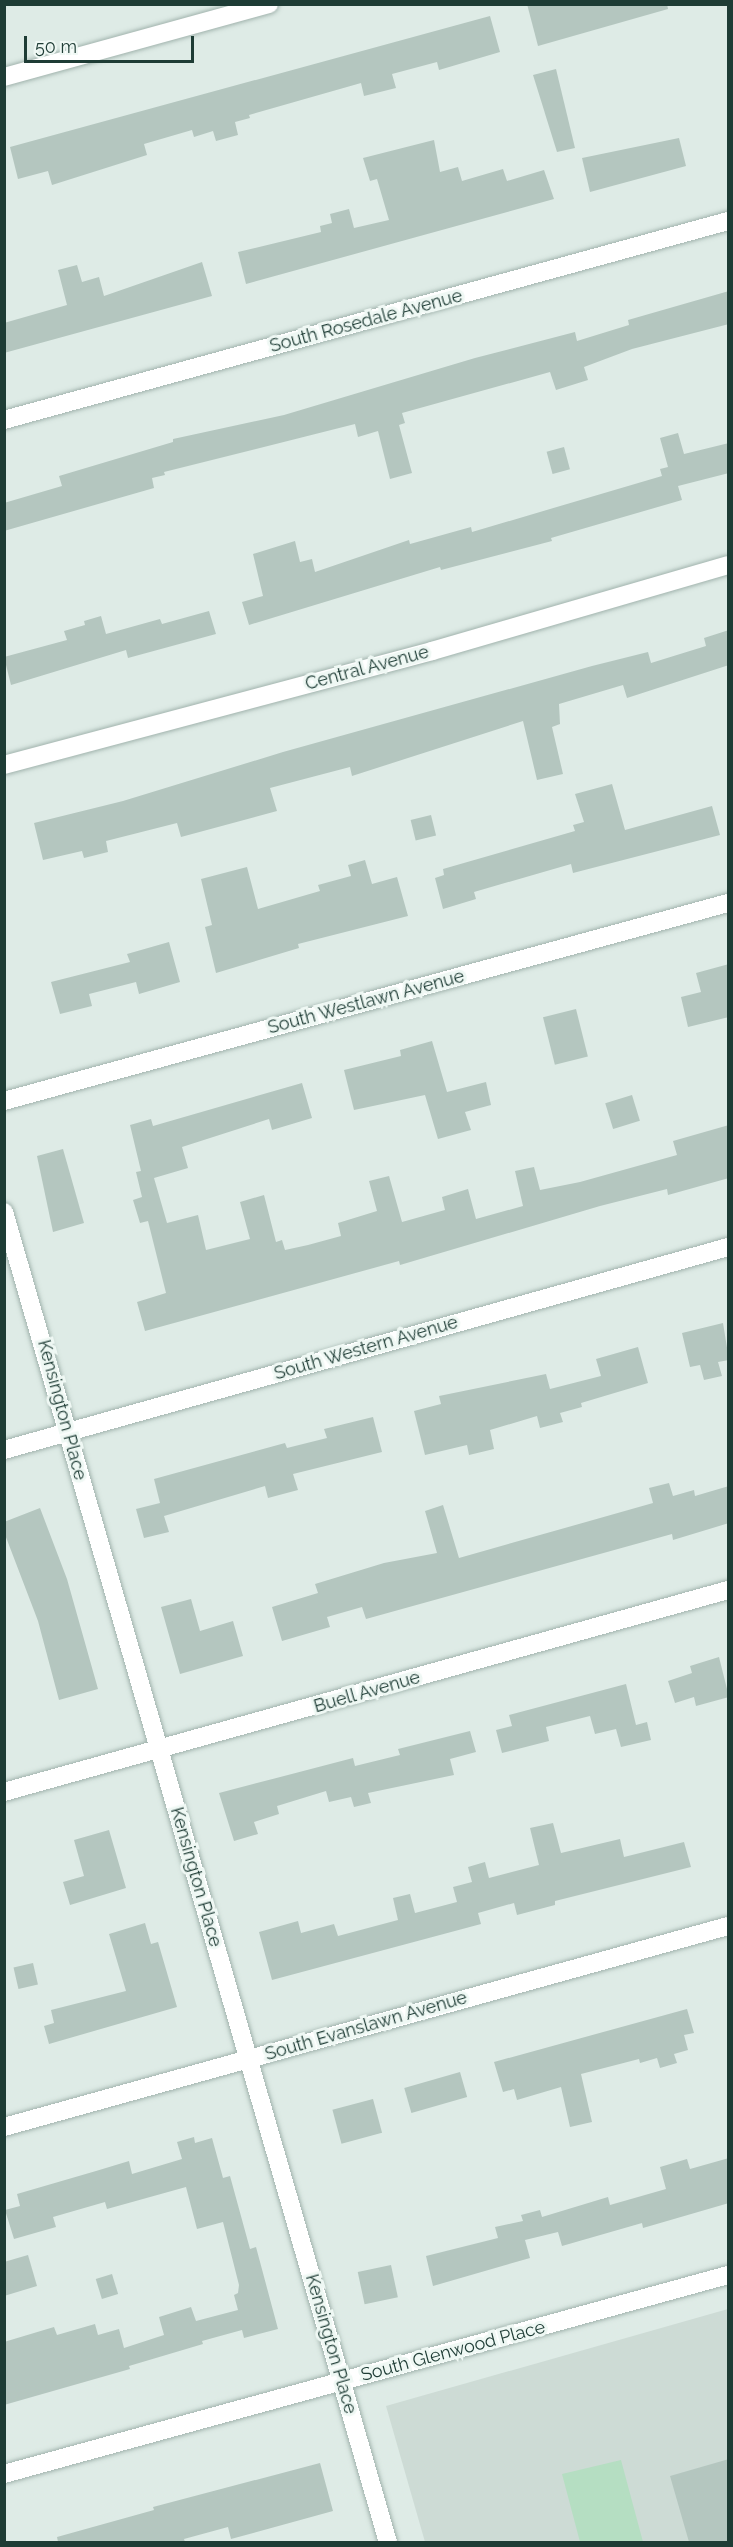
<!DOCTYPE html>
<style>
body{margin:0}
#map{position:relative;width:733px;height:2547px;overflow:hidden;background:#deebe6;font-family:Raleway,sans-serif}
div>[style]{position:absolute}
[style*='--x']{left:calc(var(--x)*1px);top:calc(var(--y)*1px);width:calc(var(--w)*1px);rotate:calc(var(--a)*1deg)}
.built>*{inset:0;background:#cddbd5}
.green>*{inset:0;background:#b5dec2}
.building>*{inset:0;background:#b4c6bf;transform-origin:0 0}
.roads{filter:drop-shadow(0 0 2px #a1b3ad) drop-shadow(0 0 2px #a1b3ad)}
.minor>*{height:18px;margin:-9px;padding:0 9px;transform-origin:9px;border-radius:9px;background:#fff}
span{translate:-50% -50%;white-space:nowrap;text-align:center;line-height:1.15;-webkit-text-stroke:6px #eff8f4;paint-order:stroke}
.street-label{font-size:18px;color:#1e3c35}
.frame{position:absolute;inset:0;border:6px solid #1e3c35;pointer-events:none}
.scale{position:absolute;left:24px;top:36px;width:170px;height:27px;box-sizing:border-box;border:3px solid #1e3c35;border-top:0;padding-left:8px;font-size:18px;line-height:21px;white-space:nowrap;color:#1e3c35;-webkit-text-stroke:4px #eff8f4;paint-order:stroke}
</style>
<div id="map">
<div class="built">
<i style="clip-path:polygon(728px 2309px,728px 2542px,425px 2542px,386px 2406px)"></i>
</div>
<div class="green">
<i style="clip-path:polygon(621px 2460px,643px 2542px,580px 2542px,562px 2474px)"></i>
</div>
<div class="building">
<i style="clip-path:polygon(527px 4px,667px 4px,668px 9px,538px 46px)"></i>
<i style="clip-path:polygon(490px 16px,500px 52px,439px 70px,437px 62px,392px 74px,396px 88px,364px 96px,361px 83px,249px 115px,250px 118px,235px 122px,238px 135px,216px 141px,213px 131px,194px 137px,192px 130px,144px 144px,147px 155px,52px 185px,48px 171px,18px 179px,10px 147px)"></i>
<i style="clip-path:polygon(556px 69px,575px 148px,557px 152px,533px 75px)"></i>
<i style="clip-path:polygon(679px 138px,686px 166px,590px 192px,582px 158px)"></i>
<i style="clip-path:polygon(434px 140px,440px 172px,458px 167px,462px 181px,503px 169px,507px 181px,544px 170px,554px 199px,246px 284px,238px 252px,321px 232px,320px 226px,332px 223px,330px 214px,349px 209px,354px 228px,389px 220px,377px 179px,370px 181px,363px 158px)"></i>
<i style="clip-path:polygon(202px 262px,212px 296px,4px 353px,4px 323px,67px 305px,58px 270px,77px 265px,82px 282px,99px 277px,104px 296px)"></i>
<i style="clip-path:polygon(729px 291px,729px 324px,632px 349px,584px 367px,588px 380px,556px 390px,550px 372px,402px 413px,405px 423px,399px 425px,412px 473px,390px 479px,378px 431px,358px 437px,355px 424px,164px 472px,165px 475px,152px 478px,154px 488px,4px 531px,4px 503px,62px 486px,59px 476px,173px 442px,173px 439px,284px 415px,475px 358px,575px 332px,577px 341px,629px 325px,628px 320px)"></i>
<i style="clip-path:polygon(678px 433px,684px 454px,729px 443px,729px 473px,678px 486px,682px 500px,551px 538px,552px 541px,441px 570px,440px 567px,249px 625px,242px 602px,263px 596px,253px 554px,295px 541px,300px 562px,312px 559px,315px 572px,409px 540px,410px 544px,471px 527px,472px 532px,662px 476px,660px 469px,668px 467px,660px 438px)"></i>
<i style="left:564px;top:447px;width:23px;height:18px;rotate:75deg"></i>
<i style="clip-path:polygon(209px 611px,216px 634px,128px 658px,126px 650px,11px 685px,4px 657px,67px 640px,64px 631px,85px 625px,84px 621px,101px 616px,106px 634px,160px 619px,162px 624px)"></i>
<i style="clip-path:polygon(729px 630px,729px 665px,627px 698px,623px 685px,559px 704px,560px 724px,552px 727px,563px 774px,537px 780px,523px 721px,352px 776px,350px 767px,270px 788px,277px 811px,181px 837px,177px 823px,106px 841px,108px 852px,84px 858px,82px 851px,43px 860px,34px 823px,123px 801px,283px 752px,592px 666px,648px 652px,651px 663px,706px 646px,704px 638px)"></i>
<i style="clip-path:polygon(612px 784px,625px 830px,712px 806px,720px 835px,573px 873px,571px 864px,474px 892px,476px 899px,443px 909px,435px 878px,444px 875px,443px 869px,575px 831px,573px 825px,584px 822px,575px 794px)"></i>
<i style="left:431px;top:815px;width:21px;height:21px;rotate:76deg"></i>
<i style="clip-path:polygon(365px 860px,372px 884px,397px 877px,408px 916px,298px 944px,299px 948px,216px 973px,205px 927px,212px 925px,201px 879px,247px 867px,258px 909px,320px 891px,318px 885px,351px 876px,348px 865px)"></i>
<i style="clip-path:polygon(169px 942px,180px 982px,139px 994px,136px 982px,89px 994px,92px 1006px,60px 1014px,51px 982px,130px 962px,127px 954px)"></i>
<i style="clip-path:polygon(729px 964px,729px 1017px,688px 1027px,681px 997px,701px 992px,696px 973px)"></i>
<i style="left:576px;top:1009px;width:49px;height:34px;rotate:76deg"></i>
<i style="clip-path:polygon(432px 1041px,447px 1092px,486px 1082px,491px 1105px,465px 1112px,471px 1130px,438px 1139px,425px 1095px,354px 1110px,344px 1070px,401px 1056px,400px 1050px)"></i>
<i style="clip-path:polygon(302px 1083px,312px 1118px,272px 1130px,269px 1119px,182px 1147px,188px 1168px,154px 1178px,167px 1223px,198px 1215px,206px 1250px,250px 1239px,240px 1202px,264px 1195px,276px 1242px,282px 1240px,285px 1250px,308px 1245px,341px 1236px,338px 1223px,377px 1211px,369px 1181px,389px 1176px,402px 1222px,445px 1210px,442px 1197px,468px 1189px,476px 1219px,523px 1206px,515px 1171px,534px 1167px,540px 1190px,580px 1182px,677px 1155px,673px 1141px,729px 1125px,729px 1178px,668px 1195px,667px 1189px,600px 1206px,400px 1265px,399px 1261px,145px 1331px,137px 1302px,166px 1293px,148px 1221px,140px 1223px,133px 1200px,142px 1197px,136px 1172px,141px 1171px,130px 1125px,151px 1119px,153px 1126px)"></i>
<i style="left:632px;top:1095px;width:27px;height:28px;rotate:73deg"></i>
<i style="clip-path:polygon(63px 1149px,84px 1223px,53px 1232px,37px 1156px)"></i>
<i style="clip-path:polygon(723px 1323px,729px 1360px,718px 1362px,722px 1376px,704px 1380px,700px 1365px,690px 1367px,682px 1333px)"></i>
<i style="clip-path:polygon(638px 1347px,648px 1383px,581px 1403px,582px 1407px,560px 1413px,563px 1422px,540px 1428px,537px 1416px,490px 1430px,494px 1449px,469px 1455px,467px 1445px,425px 1455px,414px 1411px,441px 1404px,439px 1396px,546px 1374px,550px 1389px,601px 1376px,596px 1359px)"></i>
<i style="clip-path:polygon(373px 1417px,382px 1452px,293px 1474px,298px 1490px,268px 1498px,265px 1486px,164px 1516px,169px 1532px,144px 1538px,136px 1509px,160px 1503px,154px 1479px,285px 1443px,287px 1448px,327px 1438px,324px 1429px)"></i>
<i style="clip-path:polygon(669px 1483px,673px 1496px,694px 1490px,695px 1496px,729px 1486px,729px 1523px,673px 1540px,672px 1534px,366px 1619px,362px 1607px,327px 1617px,330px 1627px,282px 1641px,272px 1607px,318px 1593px,315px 1584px,384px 1563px,437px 1553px,425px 1511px,443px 1505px,459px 1558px,653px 1503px,649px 1488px)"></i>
<i style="clip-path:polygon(40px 1508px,67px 1579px,98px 1689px,59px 1700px,38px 1621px,4px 1532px,4px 1522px)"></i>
<i style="clip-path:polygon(191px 1599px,200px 1631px,233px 1621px,243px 1656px,180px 1674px,161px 1607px)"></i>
<i style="clip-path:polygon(719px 1657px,729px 1697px,696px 1706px,694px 1697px,675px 1703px,668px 1681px,692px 1673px,690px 1666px)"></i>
<i style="clip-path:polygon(626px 1684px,636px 1725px,647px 1722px,651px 1740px,621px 1747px,616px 1729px,595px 1734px,590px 1716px,546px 1727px,549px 1741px,502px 1753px,496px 1730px,512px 1726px,509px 1715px)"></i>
<i style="clip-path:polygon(470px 1731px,476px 1752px,450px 1759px,454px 1775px,368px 1793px,371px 1803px,354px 1807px,351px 1797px,329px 1802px,326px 1791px,277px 1806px,279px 1814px,254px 1822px,258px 1834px,234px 1841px,219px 1793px,353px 1758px,355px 1766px,400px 1755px,398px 1749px)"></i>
<i style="clip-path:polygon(553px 1823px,561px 1853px,620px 1839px,624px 1857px,684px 1842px,691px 1867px,555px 1901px,555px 1905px,517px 1915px,514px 1903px,478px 1913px,481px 1924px,272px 1980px,259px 1932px,298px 1921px,301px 1933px,334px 1924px,338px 1936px,398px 1920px,393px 1898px,410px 1894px,415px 1913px,457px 1902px,453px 1887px,472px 1882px,468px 1867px,485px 1862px,489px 1878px,539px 1865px,530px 1828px)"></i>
<i style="clip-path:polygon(109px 1830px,126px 1888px,70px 1905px,63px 1882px,84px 1876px,74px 1840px)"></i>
<i style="clip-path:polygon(145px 1923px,151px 1944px,158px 1942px,177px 2007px,49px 2044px,44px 2026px,54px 2023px,51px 2010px,126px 1991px,109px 1934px)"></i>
<i style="left:33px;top:1963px;width:22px;height:20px;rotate:77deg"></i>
<i style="clip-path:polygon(687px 2009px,694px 2033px,684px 2035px,688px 2050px,674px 2054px,677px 2063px,660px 2068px,657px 2058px,640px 2063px,639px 2059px,581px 2074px,592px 2122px,570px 2127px,561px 2087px,517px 2100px,514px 2089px,503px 2092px,494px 2062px)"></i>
<i style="left:460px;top:2072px;width:26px;height:58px;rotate:74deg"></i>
<i style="left:373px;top:2099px;width:35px;height:42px;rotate:75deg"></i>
<i style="clip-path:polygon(194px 2137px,195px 2143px,212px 2138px,223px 2178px,230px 2176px,250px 2249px,256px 2247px,278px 2329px,244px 2338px,242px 2330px,202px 2341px,203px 2344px,129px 2366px,130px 2369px,4px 2405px,4px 2342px,54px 2327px,57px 2335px,95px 2324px,98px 2335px,119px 2329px,124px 2348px,164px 2335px,159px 2317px,191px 2307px,196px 2321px,238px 2310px,234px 2295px,238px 2293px,239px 2285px,223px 2222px,197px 2229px,186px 2187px,107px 2209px,105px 2202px,53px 2217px,56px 2227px,14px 2239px,5px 2210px,20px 2206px,17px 2194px,96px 2171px,129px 2161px,132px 2174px,182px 2159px,177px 2142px)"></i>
<i style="clip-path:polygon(729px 2158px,729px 2203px,643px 2228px,642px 2223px,562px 2246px,558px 2232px,525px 2240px,530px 2258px,433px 2286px,426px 2256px,498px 2238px,495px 2227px,523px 2221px,521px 2215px,540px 2210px,542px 2217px,608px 2197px,610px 2205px,666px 2189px,660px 2167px,687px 2159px,690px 2169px)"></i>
<i style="clip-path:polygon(28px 2255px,37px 2286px,4px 2296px,4px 2262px)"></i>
<i style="left:391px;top:2265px;width:33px;height:34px;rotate:78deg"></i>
<i style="left:112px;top:2274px;width:21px;height:17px;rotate:73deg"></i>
<i style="clip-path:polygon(729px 2459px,729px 2542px,689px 2542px,670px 2476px)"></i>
<i style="clip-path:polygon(320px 2463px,333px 2511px,231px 2539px,228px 2527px,184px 2539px,185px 2542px,58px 2542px,57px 2537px,154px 2510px,153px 2507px)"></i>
</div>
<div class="roads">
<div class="minor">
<i style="--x:4;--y:77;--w:275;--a:-15.4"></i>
<i style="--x:4;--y:420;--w:751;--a:-15.37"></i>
<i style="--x:4;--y:765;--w:443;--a:-14.9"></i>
<i style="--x:432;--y:651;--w:308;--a:-16.2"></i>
<i style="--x:4;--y:1101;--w:751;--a:-15.3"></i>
<i style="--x:4;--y:1212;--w:1384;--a:73.9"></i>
<i style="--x:4;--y:1450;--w:752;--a:-15.66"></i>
<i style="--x:4;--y:1792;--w:752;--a:-15.59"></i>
<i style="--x:4;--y:2127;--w:751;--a:-15.52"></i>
<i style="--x:4;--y:2474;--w:751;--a:-15.37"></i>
</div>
</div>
<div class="street-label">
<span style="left:366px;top:321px;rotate:-15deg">South Rosedale Avenue</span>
<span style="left:367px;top:668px;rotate:-15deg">Central Avenue</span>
<span style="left:366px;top:1002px;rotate:-15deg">South Westlawn Avenue</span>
<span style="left:366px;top:1348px;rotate:-16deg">South Western Avenue</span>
<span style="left:62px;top:1410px;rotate:75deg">Kensington Place</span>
<span style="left:367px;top:1692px;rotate:-16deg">Buell Avenue</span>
<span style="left:196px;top:1877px;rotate:74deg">Kensington Place</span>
<span style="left:366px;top:2026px;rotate:-16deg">South Evanslawn Avenue</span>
<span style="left:331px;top:2344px;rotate:74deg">Kensington Place</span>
<span style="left:453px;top:2351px;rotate:-15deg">South Glenwood Place</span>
</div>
<div class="frame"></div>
<div class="scale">50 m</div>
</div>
